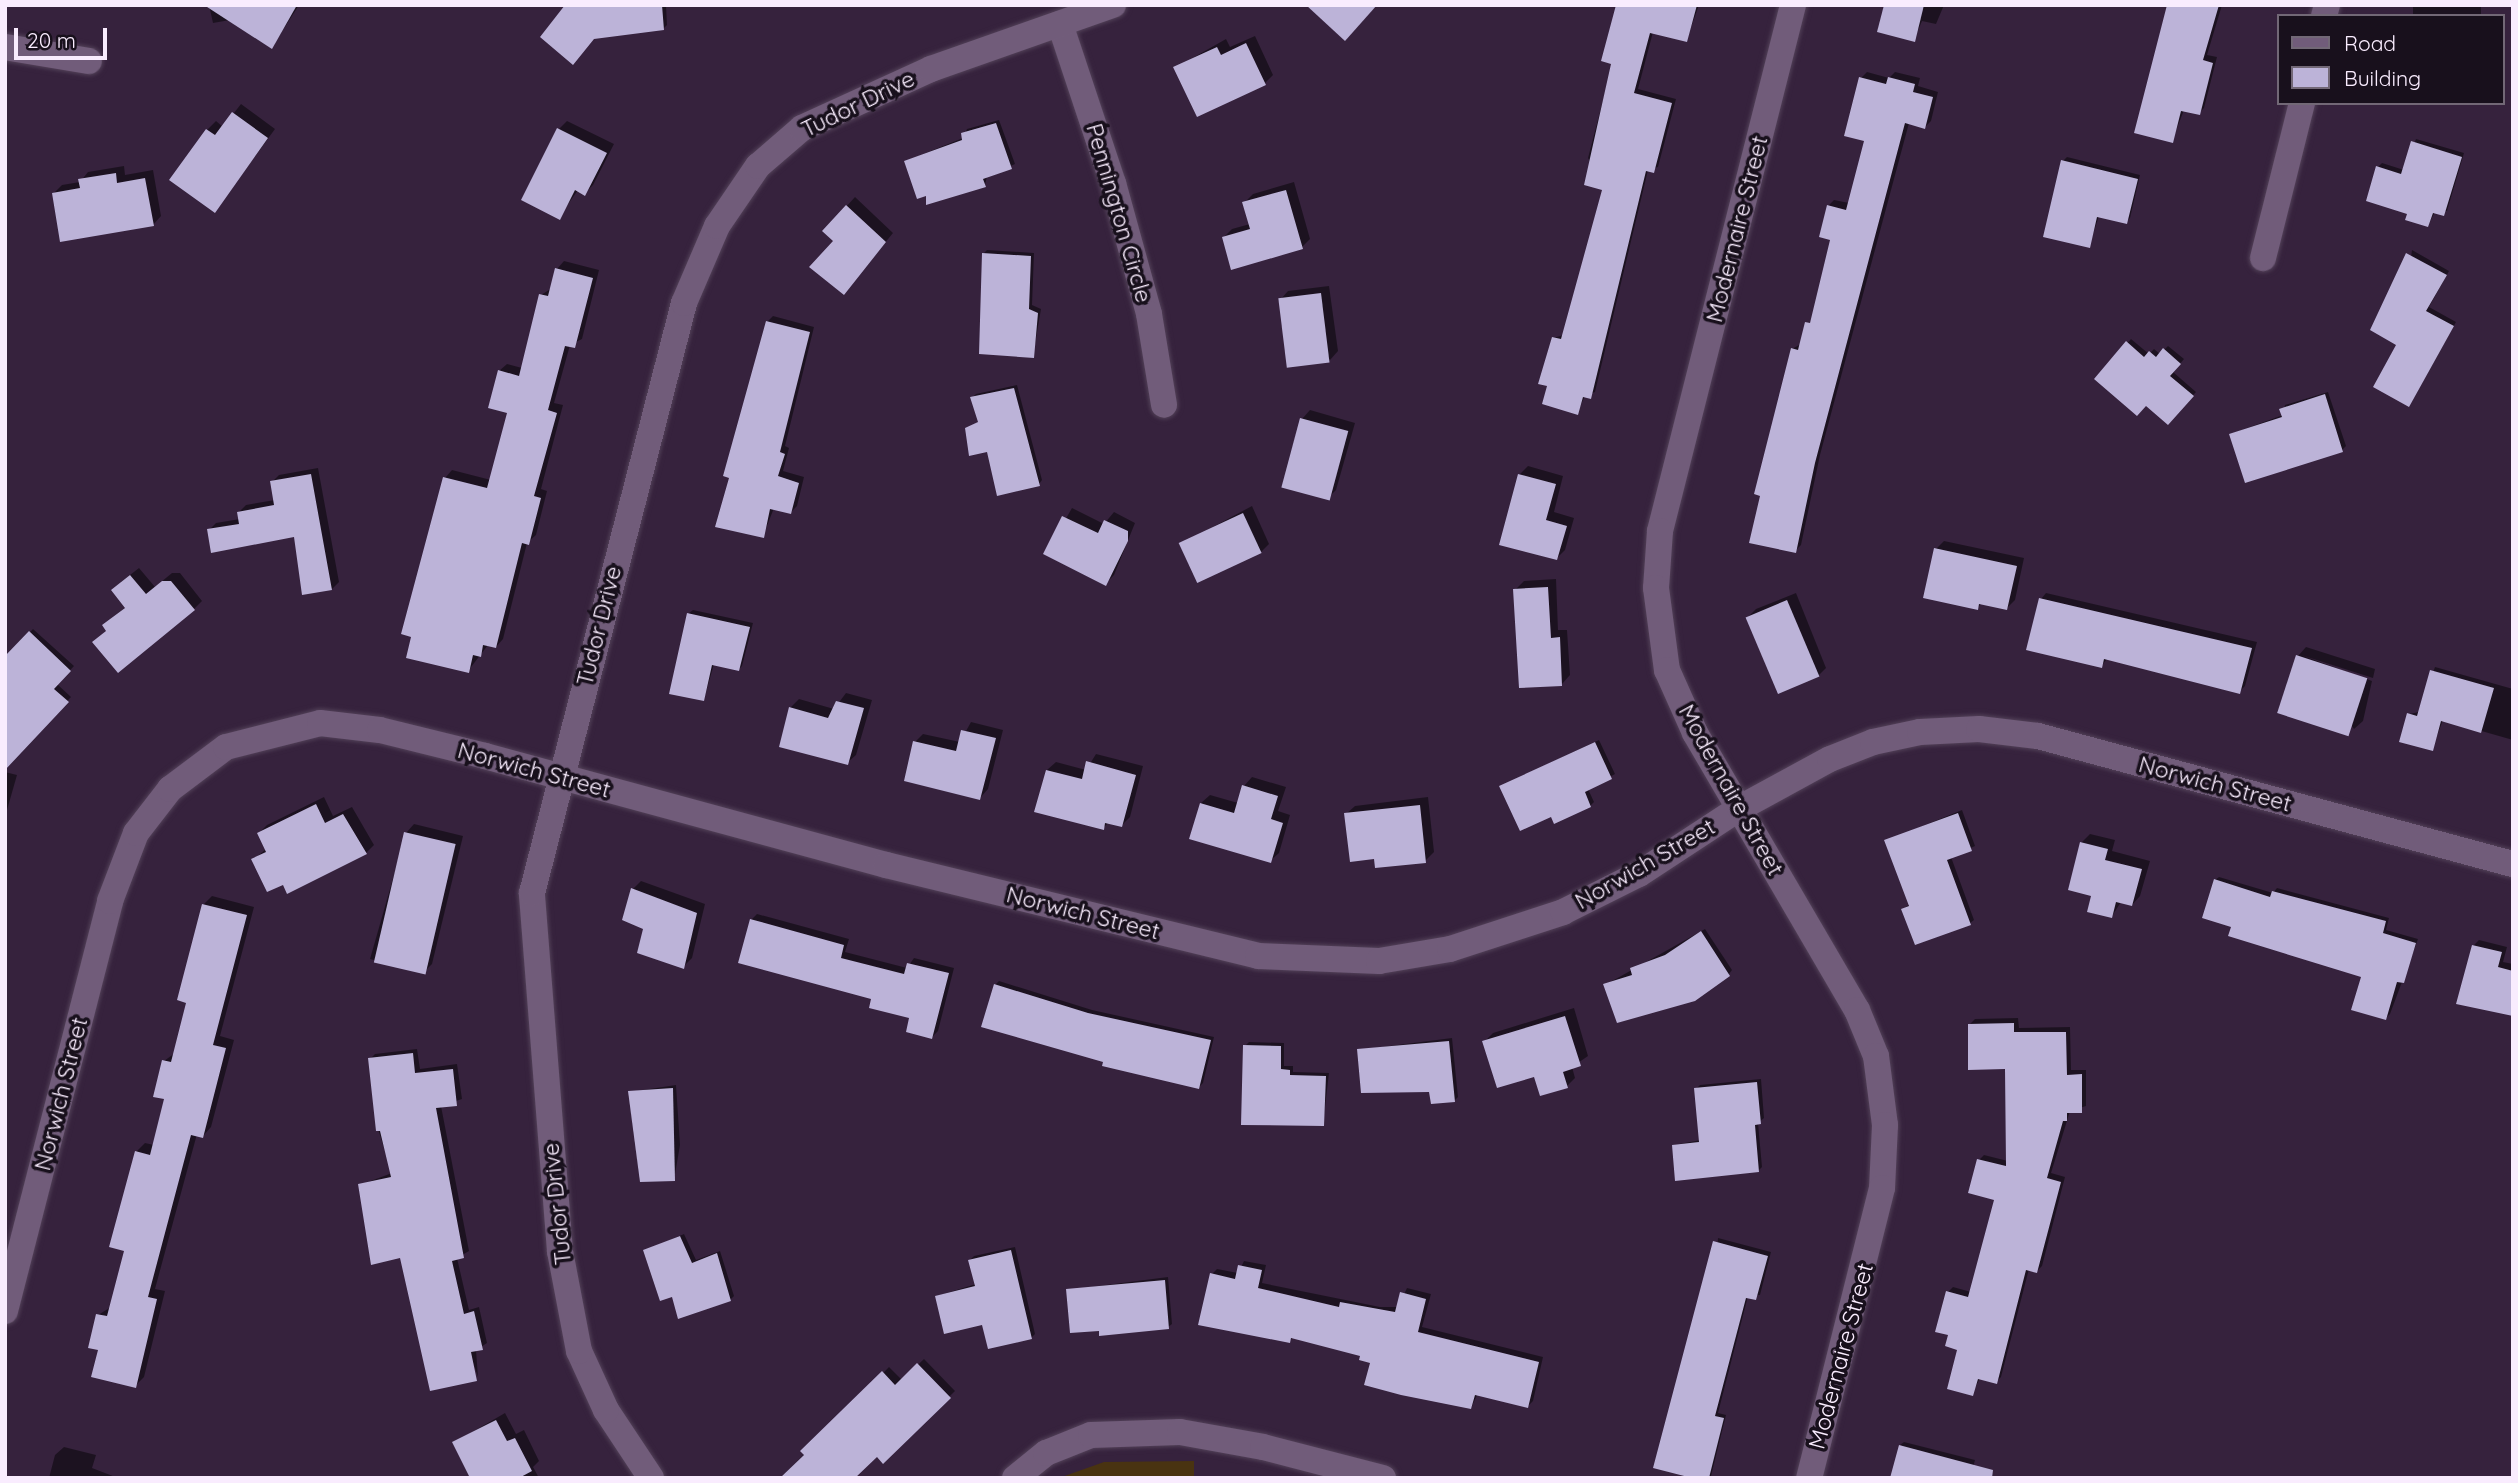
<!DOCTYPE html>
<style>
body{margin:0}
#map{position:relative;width:2518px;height:1483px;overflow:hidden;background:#36223d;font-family:Quicksand,sans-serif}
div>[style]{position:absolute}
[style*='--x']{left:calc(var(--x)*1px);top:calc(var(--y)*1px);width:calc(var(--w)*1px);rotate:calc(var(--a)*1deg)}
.green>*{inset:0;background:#493311}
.shadow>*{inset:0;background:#0007;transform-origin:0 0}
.building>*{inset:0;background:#bcb3d8;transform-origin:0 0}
.roads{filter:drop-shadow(0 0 2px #524158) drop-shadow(0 0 2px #524158)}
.street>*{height:26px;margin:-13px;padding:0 13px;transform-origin:13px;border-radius:13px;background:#715c7a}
span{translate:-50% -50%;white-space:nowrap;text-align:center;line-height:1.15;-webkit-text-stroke:7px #18101c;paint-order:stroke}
.street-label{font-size:23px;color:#f9ecfe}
.frame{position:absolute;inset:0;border:7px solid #f9ecfe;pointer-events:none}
.legend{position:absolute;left:2277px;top:14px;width:228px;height:91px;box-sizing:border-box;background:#18101c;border:2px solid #726876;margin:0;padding:9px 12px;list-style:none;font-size:21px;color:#f9ecfe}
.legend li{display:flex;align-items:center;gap:14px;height:35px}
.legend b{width:35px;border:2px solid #726876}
.scale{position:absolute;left:14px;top:28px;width:93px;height:32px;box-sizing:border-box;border:4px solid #f9ecfe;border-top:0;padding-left:9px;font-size:21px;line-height:24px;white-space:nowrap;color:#f9ecfe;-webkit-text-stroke:5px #18101c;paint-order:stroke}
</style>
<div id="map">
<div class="green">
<i style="clip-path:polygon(1194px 1461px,1194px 1478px,1059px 1478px,1104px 1462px)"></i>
</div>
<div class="shadow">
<i style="clip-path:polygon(209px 5px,299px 5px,272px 47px,230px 20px,213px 23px)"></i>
<i style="clip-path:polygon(566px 5px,666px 5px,667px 25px,663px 29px)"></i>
<i style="clip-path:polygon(1618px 5px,1699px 5px,1686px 41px,1653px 32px,1638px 89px,1676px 99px,1658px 167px,1648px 170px,1595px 392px,1585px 396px,1577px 413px,1549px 385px,1553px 338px,1564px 335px,1604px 188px,1588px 158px,1613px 62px)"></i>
<i style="clip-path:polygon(1886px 5px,1944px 5px,1936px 24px,1922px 21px,1914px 40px)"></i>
<i style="clip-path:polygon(2169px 5px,2222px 5px,2207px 55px,2217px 57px,2204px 108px,2199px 113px,2184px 110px,2172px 141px)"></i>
<i style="left:2413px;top:5px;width:68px;height:11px"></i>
<i style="clip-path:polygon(1255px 36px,1273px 75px,1265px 83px,1175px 68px,1226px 39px,1230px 47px)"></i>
<i style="clip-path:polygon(1867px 72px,1889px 78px,1895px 72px,1920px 78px,1918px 86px,1938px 92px,1931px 121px,1925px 127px,1909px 123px,1820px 455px,1801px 545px,1795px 551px,1792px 349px,1801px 344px,1813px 316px,1832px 238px,1828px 206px,1834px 200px,1849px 203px,1867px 140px,1861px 78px)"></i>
<i style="clip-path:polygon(241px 104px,275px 129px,215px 211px,171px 180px,207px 130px,216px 121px,223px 127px)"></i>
<i style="clip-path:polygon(999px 120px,1015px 164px,987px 176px,985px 185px,928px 194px,906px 161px,963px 138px,967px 129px)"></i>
<i style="clip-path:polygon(567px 121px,614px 144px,593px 185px,585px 193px,578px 190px,559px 217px,559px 129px)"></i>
<i style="clip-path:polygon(2416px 139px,2464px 153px,2447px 211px,2435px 212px,2428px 225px,2410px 212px,2378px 167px,2382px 163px,2404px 170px)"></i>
<i style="clip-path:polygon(2067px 157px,2140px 175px,2130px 218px,2126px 222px,2099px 216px,2089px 246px,2063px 161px)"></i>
<i style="clip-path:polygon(124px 166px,125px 175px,153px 170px,161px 216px,153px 225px,54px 193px,62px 185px,80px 182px,88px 172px)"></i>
<i style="clip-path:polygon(1294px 182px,1310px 239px,1302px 247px,1224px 237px,1232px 229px,1250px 224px,1244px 203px,1253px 194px)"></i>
<i style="clip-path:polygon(855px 197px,893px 233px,844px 293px,835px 241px,824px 231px)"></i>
<i style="clip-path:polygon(987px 250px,1034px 253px,1032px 305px,1041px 309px,1033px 356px,984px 253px)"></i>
<i style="clip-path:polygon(2412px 250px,2449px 271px,2429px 307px,2456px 322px,2412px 401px,2399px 344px)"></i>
<i style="clip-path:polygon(564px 261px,599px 270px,582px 339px,570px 345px,554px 403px,563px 405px,541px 489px,547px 491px,536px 535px,527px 543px,503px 639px,496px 647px,488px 645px,468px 671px,445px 478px,452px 470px,491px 480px,509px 411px,499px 371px,507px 364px,522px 368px,541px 295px,552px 288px,557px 269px)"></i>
<i style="clip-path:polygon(1329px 286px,1338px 351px,1330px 360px,1280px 300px,1288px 291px)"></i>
<i style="clip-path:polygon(773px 316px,814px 327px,785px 446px,789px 448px,783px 471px,804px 477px,797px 506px,791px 512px,774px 508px,763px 536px,767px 322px)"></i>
<i style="clip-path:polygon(2131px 339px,2149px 354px,2154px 349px,2160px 354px,2168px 346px,2184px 359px,2173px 372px,2196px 392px,2168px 423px,2146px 404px,2096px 379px)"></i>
<i style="clip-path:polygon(1017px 385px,1042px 480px,1039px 484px,988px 450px,966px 429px,980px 421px,972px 398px,976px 394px)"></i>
<i style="clip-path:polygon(2328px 392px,2346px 446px,2342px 450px,2231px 434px,2283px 415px,2285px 405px)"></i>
<i style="clip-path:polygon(1310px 410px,1355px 423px,1336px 490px,1327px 499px,1302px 419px)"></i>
<i style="clip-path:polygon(1528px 466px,1563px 476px,1554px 512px,1574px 518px,1565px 550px,1557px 558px,1519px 475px)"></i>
<i style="clip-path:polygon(318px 468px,339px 582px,332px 589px,295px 535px,209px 530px,216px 523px,240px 519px,239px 512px,246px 505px,275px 500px,272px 482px,279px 475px)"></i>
<i style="clip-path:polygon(1252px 506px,1269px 544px,1261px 552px,1181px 544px)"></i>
<i style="clip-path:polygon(1072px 508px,1104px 524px,1114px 512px,1135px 523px,1114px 575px,1105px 584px,1046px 553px)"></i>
<i style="clip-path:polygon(1944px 541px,2024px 558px,2015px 600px,2007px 608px,1982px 603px,1977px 608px,1936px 549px)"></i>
<i style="clip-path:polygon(139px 568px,155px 587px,172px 573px,180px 573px,202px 601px,194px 609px,108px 630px,113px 617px,126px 607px,121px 582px)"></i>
<i style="clip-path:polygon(1556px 579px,1558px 630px,1567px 630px,1570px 675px,1562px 684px,1515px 590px,1524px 581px)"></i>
<i style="clip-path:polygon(1796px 593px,1826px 668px,1818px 676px,1747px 618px,1756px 609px)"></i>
<i style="clip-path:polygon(2046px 593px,2257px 642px,2245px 686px,2239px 692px,2108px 658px,2101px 666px,2041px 599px)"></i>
<i style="clip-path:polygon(693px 610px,753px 623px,742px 666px,739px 669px,714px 664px,704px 699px,689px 613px)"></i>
<i style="clip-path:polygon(33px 629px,74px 666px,57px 684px,71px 697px,19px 752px,5px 658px)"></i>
<i style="clip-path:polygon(2306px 647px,2375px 669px,2373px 678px,2301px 655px,2372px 681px,2363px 721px,2354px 729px,2298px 656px)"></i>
<i style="clip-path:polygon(2435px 667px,2513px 689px,2513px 740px,2443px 720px,2432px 749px,2409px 714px,2419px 712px)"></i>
<i style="clip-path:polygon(846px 693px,872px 700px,856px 755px,847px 763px,790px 708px,799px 699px,834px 709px)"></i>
<i style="clip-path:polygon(971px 722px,1003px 730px,988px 789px,980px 798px,915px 742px,923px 734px,960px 742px)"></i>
<i style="clip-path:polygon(1599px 740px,1615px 774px,1588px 789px,1594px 802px,1590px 806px,1552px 815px,1501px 786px)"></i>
<i style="clip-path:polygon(1096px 754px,1143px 766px,1130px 817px,1122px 825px,1109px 822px,1103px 828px,1047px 770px,1056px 762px,1086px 770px)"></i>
<i style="clip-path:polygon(5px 772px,17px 775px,5px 817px)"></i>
<i style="clip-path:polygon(1252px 777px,1286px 787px,1278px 811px,1290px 815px,1279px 853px,1270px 861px,1201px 803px,1210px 795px,1238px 803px,1244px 786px)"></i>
<i style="clip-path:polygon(324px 797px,333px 816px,352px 807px,374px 845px,366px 853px,284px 882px,253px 860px,266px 849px,259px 833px,267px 825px)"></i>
<i style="clip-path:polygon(1428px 797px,1434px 852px,1425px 861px,1376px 857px,1346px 814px,1355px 806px)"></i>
<i style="clip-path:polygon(1962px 810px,1975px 846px,1951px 857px,1974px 920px,1970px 923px,1903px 909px,1910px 904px,1886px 841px)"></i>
<i style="clip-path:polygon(414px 824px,463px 836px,432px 964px,423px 973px,370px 959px,406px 833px)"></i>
<i style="clip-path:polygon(2090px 834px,2115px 840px,2112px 851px,2150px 861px,2140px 896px,2132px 905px,2121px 902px,2112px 916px,2093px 895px,2081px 843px)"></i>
<i style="clip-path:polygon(2219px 877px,2273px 893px,2277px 888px,2389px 918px,2386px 930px,2418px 939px,2390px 1014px,2386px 1018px,2363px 976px,2233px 926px,2215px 880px)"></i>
<i style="clip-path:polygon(641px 881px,705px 904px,692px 958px,683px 967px,645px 928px,633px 889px)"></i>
<i style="clip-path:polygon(212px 896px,254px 907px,220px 1036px,234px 1040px,211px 1127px,203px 1136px,197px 1134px,155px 1289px,165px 1291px,144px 1377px,135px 1386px,100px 1349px,98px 1315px,111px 1307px,126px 1250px,111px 1246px,137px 1151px,145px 1143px,154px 1145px,166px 1098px,164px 1061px,175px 1053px,188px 1001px,179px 999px,204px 904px)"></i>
<i style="clip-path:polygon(757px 914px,849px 939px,845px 952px,907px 968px,914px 958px,954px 968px,938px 1031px,932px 1037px,911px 1016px,873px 998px,751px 920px)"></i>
<i style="clip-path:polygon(1705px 929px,1732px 970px,1729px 974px,1605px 985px)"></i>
<i style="clip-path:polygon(2479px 940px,2507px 947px,2503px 962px,2513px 964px,2513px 1015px,2473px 946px)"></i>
<i style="clip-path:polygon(999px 981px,1092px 1010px,1214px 1037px,1203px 1083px,1199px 1087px,995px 985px)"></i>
<i style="clip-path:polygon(1574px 1008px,1588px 1056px,1572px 1067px,1575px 1078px,1567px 1086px,1535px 1074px,1484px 1042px,1493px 1033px)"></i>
<i style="clip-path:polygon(2018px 1018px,2019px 1028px,2070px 1027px,2071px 1070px,2086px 1070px,2086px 1106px,2070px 1111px,2051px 1173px,2065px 1177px,2042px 1266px,2037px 1271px,2029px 1269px,2001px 1377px,1996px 1382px,1980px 1378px,1972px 1394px,1960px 1348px,1950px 1334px,1948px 1292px,1953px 1287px,1971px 1292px,1996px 1198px,1979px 1160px,1984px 1155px,2008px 1161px,2006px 1067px,1970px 1024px,1975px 1019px)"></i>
<i style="clip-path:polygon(1452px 1038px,1458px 1097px,1454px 1101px,1359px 1050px)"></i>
<i style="clip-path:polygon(1249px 1042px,1284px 1043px,1284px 1066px,1293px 1066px,1293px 1072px,1329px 1073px,1323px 1124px,1245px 1046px)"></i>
<i style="clip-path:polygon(417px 1049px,420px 1069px,457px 1064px,462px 1099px,441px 1106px,469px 1251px,457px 1258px,469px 1310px,479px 1307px,487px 1343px,476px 1350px,478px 1377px,467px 1344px,476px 1379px,431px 1389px,402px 1256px,372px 1263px,360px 1185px,392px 1173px,378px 1129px,370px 1059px,375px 1054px)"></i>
<i style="clip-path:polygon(1761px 1079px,1764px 1118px,1758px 1123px,1762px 1167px,1758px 1171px,1674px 1145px,1701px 1140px,1696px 1089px,1700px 1085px)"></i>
<i style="clip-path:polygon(676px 1085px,680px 1145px,674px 1180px,630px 1092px)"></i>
<i style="clip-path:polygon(684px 1234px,696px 1260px,720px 1251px,734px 1296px,730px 1300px,673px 1295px,645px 1251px)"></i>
<i style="clip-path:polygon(1718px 1238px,1771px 1252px,1760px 1295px,1748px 1296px,1718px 1413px,1726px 1415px,1711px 1476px,1699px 1478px)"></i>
<i style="clip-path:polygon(1015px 1247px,1035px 1334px,1031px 1338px,983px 1323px,937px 1296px,976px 1284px,970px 1260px,974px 1256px)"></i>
<i style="clip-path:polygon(1244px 1261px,1266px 1265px,1262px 1283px,1380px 1307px,1398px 1307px,1407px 1288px,1431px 1294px,1422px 1327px,1543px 1357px,1533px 1401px,1528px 1406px,1478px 1393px,1471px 1408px,1362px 1355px,1294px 1337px,1289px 1341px,1212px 1274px,1217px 1269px,1238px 1273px)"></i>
<i style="clip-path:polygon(1168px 1277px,1172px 1324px,1168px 1327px,1068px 1290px)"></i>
<i style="clip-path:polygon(924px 1359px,955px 1391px,883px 1462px,877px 1455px,781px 1478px,889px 1367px,902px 1380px)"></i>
<i style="clip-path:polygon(505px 1413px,516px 1434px,524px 1430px,539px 1461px,533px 1467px,539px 1478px,472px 1478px,455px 1442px)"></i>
<i style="clip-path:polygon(1904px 1442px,1975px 1460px,1970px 1478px,1900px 1445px)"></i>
<i style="clip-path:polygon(64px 1447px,96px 1455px,92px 1468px,118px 1478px,49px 1478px,55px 1455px)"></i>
</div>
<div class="building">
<i style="clip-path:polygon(204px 5px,297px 5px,272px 49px)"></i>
<i style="clip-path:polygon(565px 5px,662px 5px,664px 30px,594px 39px,573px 65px,540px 37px)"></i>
<i style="clip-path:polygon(1306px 5px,1377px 5px,1345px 41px)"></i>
<i style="clip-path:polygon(1616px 5px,1697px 5px,1687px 42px,1650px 33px,1634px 93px,1672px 103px,1654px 173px,1646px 171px,1591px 399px,1583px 397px,1578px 415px,1542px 404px,1547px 386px,1538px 384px,1552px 337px,1561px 339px,1602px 190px,1584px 185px,1611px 64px,1601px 61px)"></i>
<i style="clip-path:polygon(1884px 5px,1924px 5px,1915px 42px,1877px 32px)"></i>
<i style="clip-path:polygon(2167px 5px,2219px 5px,2203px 60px,2213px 63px,2200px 115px,2181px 111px,2173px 143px,2134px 133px)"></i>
<i style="clip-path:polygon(1246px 43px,1266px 85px,1197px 117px,1173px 67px,1217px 47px,1221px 55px)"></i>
<i style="clip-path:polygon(1859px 77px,1886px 84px,1888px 77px,1915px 84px,1913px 92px,1933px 97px,1925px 129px,1905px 123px,1815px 463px,1796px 553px,1749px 543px,1760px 496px,1754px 494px,1791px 348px,1798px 350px,1805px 322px,1810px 323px,1830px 240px,1819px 237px,1827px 205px,1846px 210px,1864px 141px,1844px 136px)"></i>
<i style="clip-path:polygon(232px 112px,268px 138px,215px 213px,169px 180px,206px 129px,215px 135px)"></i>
<i style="clip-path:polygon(996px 123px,1012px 169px,983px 179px,986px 187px,926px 205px,926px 196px,917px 199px,904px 161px,962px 140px,961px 133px)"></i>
<i style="clip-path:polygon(557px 128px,607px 153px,585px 196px,575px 190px,560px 220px,521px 200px)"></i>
<i style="clip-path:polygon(2411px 141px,2462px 157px,2444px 216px,2433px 213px,2428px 227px,2405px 220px,2407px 214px,2366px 201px,2376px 166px,2401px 174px)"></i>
<i style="clip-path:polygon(2061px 160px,2138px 179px,2127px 224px,2097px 217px,2090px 248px,2043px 237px)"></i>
<i style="clip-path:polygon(116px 173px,117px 183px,145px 178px,154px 226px,60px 242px,52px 193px,80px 188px,78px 179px)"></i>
<i style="clip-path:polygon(1286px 190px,1303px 249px,1231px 270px,1222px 237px,1250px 229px,1242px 202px)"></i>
<i style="clip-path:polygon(846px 205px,886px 242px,844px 295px,809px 267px,833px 241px,822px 231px)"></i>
<i style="clip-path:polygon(982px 253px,1031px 256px,1029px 309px,1038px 313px,1034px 358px,979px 354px)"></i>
<i style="clip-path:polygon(2406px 253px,2447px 275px,2426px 311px,2454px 326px,2409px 407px,2373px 387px,2396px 345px,2370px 330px)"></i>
<i style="clip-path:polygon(555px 268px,593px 278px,575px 348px,565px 346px,548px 410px,557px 413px,534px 496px,541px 498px,529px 545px,522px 543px,496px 648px,483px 645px,481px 657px,473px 655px,469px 673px,406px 658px,411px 637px,401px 634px,443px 477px,487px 488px,507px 413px,488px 408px,498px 370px,519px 376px,539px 294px,548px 296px)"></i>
<i style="left:1321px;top:293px;width:70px;height:43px;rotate:83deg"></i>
<i style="clip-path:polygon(766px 321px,810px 332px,780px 452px,785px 454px,778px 476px,799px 483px,791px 514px,770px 509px,764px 538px,715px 527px,729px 478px,723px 476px)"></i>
<i style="clip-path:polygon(2126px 341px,2144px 357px,2149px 351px,2156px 357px,2163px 348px,2181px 364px,2170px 376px,2194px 396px,2168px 425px,2146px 406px,2137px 416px,2094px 379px)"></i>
<i style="clip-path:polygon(1014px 388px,1040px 486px,997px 496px,987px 452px,969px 456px,965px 428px,978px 422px,970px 397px)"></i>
<i style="clip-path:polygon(2325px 394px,2343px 452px,2245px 483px,2229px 434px,2282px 417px,2279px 409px)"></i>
<i style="left:1300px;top:418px;width:50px;height:72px;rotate:15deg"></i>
<i style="clip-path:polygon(311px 474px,332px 590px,302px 595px,294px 537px,211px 553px,207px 529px,239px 524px,237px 512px,274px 505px,270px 481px)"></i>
<i style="clip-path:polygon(1518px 474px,1556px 484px,1546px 520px,1567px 526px,1557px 560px,1499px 545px)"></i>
<i style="left:1243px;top:513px;width:44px;height:71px;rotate:65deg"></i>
<i style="clip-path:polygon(1062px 516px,1098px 533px,1104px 520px,1128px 531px,1128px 541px,1106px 586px,1043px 554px)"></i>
<i style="clip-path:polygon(1934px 548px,2017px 566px,2007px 610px,1979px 604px,1978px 610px,1923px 598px)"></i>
<i style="clip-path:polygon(130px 575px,146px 594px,162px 581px,171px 581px,195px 610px,118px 673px,92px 642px,106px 631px,102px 625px,125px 608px,111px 590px)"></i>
<i style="clip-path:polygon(1548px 587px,1551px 638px,1560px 637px,1562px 686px,1519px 688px,1513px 589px)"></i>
<i style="clip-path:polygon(2039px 598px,2252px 648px,2240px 694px,2104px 659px,2102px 668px,2026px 650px)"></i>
<i style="left:1787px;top:600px;width:83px;height:45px;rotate:67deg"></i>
<i style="clip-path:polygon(687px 613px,750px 627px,739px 671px,712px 665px,704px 701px,669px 694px)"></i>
<i style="clip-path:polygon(29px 631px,71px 671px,54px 689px,69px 702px,5px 770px,5px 656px)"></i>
<i style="left:2296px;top:655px;width:75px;height:61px;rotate:18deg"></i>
<i style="clip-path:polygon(2430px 670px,2494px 688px,2481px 733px,2441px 721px,2433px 751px,2399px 742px,2407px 713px,2417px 716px)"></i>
<i style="clip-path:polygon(836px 701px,864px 708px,848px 765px,779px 747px,789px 707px,828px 718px)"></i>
<i style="clip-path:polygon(961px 730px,996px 738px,980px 800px,904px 781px,913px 741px,956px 751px)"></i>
<i style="clip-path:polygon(1595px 742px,1612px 779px,1585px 792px,1591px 807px,1554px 824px,1551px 817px,1520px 831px,1499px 786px)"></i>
<i style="clip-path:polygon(1086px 761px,1136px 775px,1122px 827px,1105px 823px,1104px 830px,1034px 812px,1046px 770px,1082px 779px)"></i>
<i style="clip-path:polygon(1242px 785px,1278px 796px,1271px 819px,1283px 823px,1271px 863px,1189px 839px,1200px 803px,1234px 813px)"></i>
<i style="clip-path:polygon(316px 804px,325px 823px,343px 814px,367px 854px,287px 894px,283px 885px,267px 892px,251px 859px,266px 852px,257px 833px)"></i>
<i style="clip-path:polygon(1420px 805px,1426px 863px,1375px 868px,1374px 859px,1350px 862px,1344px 813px)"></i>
<i style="clip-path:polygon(1958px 813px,1972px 851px,1947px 860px,1971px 925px,1915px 945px,1901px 909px,1909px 906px,1884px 840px)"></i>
<i style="left:404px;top:832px;width:53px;height:134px;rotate:13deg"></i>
<i style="clip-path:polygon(2080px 842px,2108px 849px,2105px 860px,2142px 869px,2132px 906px,2116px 902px,2112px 918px,2087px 912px,2091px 896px,2068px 890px)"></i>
<i style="clip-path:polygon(2214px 879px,2270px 897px,2272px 891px,2386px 921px,2383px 933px,2416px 943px,2404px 983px,2397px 982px,2386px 1020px,2351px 1010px,2361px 977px,2228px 936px,2231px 927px,2202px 918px)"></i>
<i style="clip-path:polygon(631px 888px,697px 913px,684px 969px,637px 953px,643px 929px,622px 920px)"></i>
<i style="clip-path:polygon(202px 904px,247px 915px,213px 1045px,226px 1048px,203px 1138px,191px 1135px,148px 1297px,157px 1299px,136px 1388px,91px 1377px,98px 1350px,88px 1348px,96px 1314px,107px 1316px,124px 1251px,109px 1247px,135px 1151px,150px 1155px,164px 1099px,153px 1097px,162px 1060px,171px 1062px,186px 1003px,177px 1000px)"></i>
<i style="clip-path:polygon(750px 919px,844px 945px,841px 958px,904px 974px,907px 963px,949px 973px,932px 1039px,906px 1032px,909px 1018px,869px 1008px,871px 999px,738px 963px)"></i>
<i style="clip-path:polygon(1701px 931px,1730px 976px,1695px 1001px,1617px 1023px,1603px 984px,1632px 975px,1630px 968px,1665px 955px)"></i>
<i style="clip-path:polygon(2472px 945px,2502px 952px,2498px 967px,2513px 971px,2513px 1016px,2456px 1004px)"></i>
<i style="clip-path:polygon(994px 984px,1088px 1013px,1211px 1040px,1199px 1089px,1102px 1066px,1103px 1062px,981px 1027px)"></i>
<i style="clip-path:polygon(1565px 1016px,1581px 1066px,1563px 1072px,1568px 1088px,1540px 1096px,1534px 1077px,1497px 1088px,1482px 1041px)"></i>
<i style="clip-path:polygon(2014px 1023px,2014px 1032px,2066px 1032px,2067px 1075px,2082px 1074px,2082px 1113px,2067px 1113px,2067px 1121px,2063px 1121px,2047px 1178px,2061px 1182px,2037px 1273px,2026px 1270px,1997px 1384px,1978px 1379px,1973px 1396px,1947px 1389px,1957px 1350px,1945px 1346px,1948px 1335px,1935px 1332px,1946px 1291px,1968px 1297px,1994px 1200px,1968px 1193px,1977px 1159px,2006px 1166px,2005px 1069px,1968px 1070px,1968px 1024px)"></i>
<i style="clip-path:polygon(1449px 1041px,1455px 1102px,1431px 1104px,1429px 1092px,1361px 1093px,1357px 1049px)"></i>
<i style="clip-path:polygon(1243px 1045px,1281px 1046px,1281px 1069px,1290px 1070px,1290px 1075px,1326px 1076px,1324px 1126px,1241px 1125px)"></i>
<i style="clip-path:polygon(413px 1053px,415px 1073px,453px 1069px,457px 1106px,436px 1108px,464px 1258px,452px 1261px,464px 1314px,474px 1311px,483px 1350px,471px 1352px,477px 1381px,430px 1391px,400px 1258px,371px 1265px,358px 1184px,391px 1177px,380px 1131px,376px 1131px,368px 1058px)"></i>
<i style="clip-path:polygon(1757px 1082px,1761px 1124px,1755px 1125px,1759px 1172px,1675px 1181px,1672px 1145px,1699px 1142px,1694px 1088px)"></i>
<i style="clip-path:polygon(673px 1088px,675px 1181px,640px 1182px,628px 1091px)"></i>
<i style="clip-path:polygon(680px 1236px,692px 1263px,717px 1253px,731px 1301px,678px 1319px,672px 1297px,660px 1301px,643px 1250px)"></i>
<i style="clip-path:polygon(1713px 1241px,1768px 1256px,1756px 1300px,1746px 1298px,1715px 1416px,1724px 1418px,1709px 1478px,1692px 1478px,1653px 1468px)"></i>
<i style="clip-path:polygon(1011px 1250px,1032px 1339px,988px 1349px,982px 1325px,944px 1334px,935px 1296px,975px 1286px,968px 1260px)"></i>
<i style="clip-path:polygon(1238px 1265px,1262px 1270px,1258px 1288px,1339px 1307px,1340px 1302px,1395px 1312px,1400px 1292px,1426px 1299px,1418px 1332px,1539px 1362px,1528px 1408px,1475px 1395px,1471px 1409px,1401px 1395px,1364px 1385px,1370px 1363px,1359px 1360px,1360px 1356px,1291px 1338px,1290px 1343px,1198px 1325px,1210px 1273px,1235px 1279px)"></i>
<i style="clip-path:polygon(1165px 1280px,1169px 1329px,1099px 1336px,1099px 1331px,1070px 1333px,1066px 1289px)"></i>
<i style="clip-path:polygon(917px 1363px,951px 1398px,883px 1464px,877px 1457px,855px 1478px,780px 1478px,804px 1455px,800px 1451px,882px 1371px,895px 1385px)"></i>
<i style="clip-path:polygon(496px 1420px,507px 1441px,515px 1438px,532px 1471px,519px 1478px,470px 1478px,452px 1442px)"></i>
<i style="clip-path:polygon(1899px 1445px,1993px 1470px,1992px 1478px,1890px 1478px)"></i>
</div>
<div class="roads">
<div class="street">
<i style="--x:1793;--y:5;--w:543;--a:104.19"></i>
<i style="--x:1660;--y:531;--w:57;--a:94"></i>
<i style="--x:1656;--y:588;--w:83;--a:82.4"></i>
<i style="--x:1667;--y:670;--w:69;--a:66"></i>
<i style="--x:1695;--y:733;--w:321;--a:59.7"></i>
<i style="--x:1857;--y:1010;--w:50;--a:67.6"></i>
<i style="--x:1876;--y:1056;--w:70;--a:82.6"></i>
<i style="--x:1885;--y:1125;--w:63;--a:92.7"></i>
<i style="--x:1882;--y:1188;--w:299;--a:104.1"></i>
<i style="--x:2324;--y:16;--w:11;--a:-75"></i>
<i style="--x:1060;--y:24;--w:168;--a:71.6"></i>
<i style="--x:1113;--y:183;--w:136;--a:74.6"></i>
<i style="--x:1149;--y:314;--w:92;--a:80.6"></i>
<i style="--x:5;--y:47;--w:85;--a:9.5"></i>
<i style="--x:2263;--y:258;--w:160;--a:-75.9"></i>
<i style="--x:5;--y:1311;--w:423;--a:-75.6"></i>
<i style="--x:110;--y:901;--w:73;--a:-69.1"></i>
<i style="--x:136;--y:833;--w:56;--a:-52.3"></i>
<i style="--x:170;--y:789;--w:70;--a:-36.9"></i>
<i style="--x:226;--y:747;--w:97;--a:-14.3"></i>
<i style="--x:320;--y:723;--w:60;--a:6.7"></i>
<i style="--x:380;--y:730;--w:108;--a:13.9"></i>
<i style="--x:485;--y:756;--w:416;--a:15.2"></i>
<i style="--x:886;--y:865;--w:383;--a:13.7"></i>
<i style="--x:1258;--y:956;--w:121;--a:2.4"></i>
<i style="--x:1379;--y:961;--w:72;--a:-9.6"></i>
<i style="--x:1450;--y:949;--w:119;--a:-18.1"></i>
<i style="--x:1563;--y:912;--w:85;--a:-26.6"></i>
<i style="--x:1639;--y:874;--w:121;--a:-33.2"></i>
<i style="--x:1740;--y:808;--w:102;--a:-28.6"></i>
<i style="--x:1830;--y:759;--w:46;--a:-21.6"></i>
<i style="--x:1873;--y:742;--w:48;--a:-12"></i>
<i style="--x:1920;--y:732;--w:59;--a:-2.9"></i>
<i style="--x:1979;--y:729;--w:59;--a:6.8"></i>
<i style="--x:2038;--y:736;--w:492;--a:15.1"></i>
<i style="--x:651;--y:1478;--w:82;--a:-123.5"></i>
<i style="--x:606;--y:1410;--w:65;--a:-114.6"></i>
<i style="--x:579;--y:1351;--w:102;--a:-100.8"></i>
<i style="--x:560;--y:1251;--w:359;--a:-94.5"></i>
<i style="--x:532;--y:893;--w:609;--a:-75.55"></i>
<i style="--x:684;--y:303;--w:84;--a:-66.8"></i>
<i style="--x:717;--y:226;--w:73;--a:-55.7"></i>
<i style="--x:758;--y:166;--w:58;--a:-40.8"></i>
<i style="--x:802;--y:128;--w:142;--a:-24.6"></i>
<i style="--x:931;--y:69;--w:193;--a:-19.4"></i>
<i style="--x:1015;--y:1478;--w:40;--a:-39"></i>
<i style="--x:1046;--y:1453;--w:48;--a:-21.8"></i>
<i style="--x:1091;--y:1435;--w:89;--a:-1.9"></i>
<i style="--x:1180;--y:1432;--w:84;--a:10.2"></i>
<i style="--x:1263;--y:1447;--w:124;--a:14.5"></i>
</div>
</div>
<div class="street-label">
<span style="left:858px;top:104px;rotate:-26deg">Tudor Drive</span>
<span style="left:1119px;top:213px;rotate:74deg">Pennington Circle</span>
<span style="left:1737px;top:229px;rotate:-76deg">Modernaire Street</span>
<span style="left:599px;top:626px;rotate:-76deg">Tudor Drive</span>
<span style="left:534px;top:770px;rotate:15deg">Norwich Street</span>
<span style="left:2215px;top:784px;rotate:15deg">Norwich Street</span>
<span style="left:1731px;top:790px;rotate:61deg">Modernaire Street</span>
<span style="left:1645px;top:864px;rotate:-30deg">Norwich Street</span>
<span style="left:1083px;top:913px;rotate:14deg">Norwich Street</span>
<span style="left:61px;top:1094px;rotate:-76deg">Norwich Street</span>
<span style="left:557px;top:1204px;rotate:-96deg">Tudor Drive</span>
<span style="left:1841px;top:1356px;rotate:-75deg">Modernaire Street</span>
</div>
<div class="frame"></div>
<ul class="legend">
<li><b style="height:9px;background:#715c7a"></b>Road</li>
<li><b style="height:19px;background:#bcb3d8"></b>Building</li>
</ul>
<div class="scale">20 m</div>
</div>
